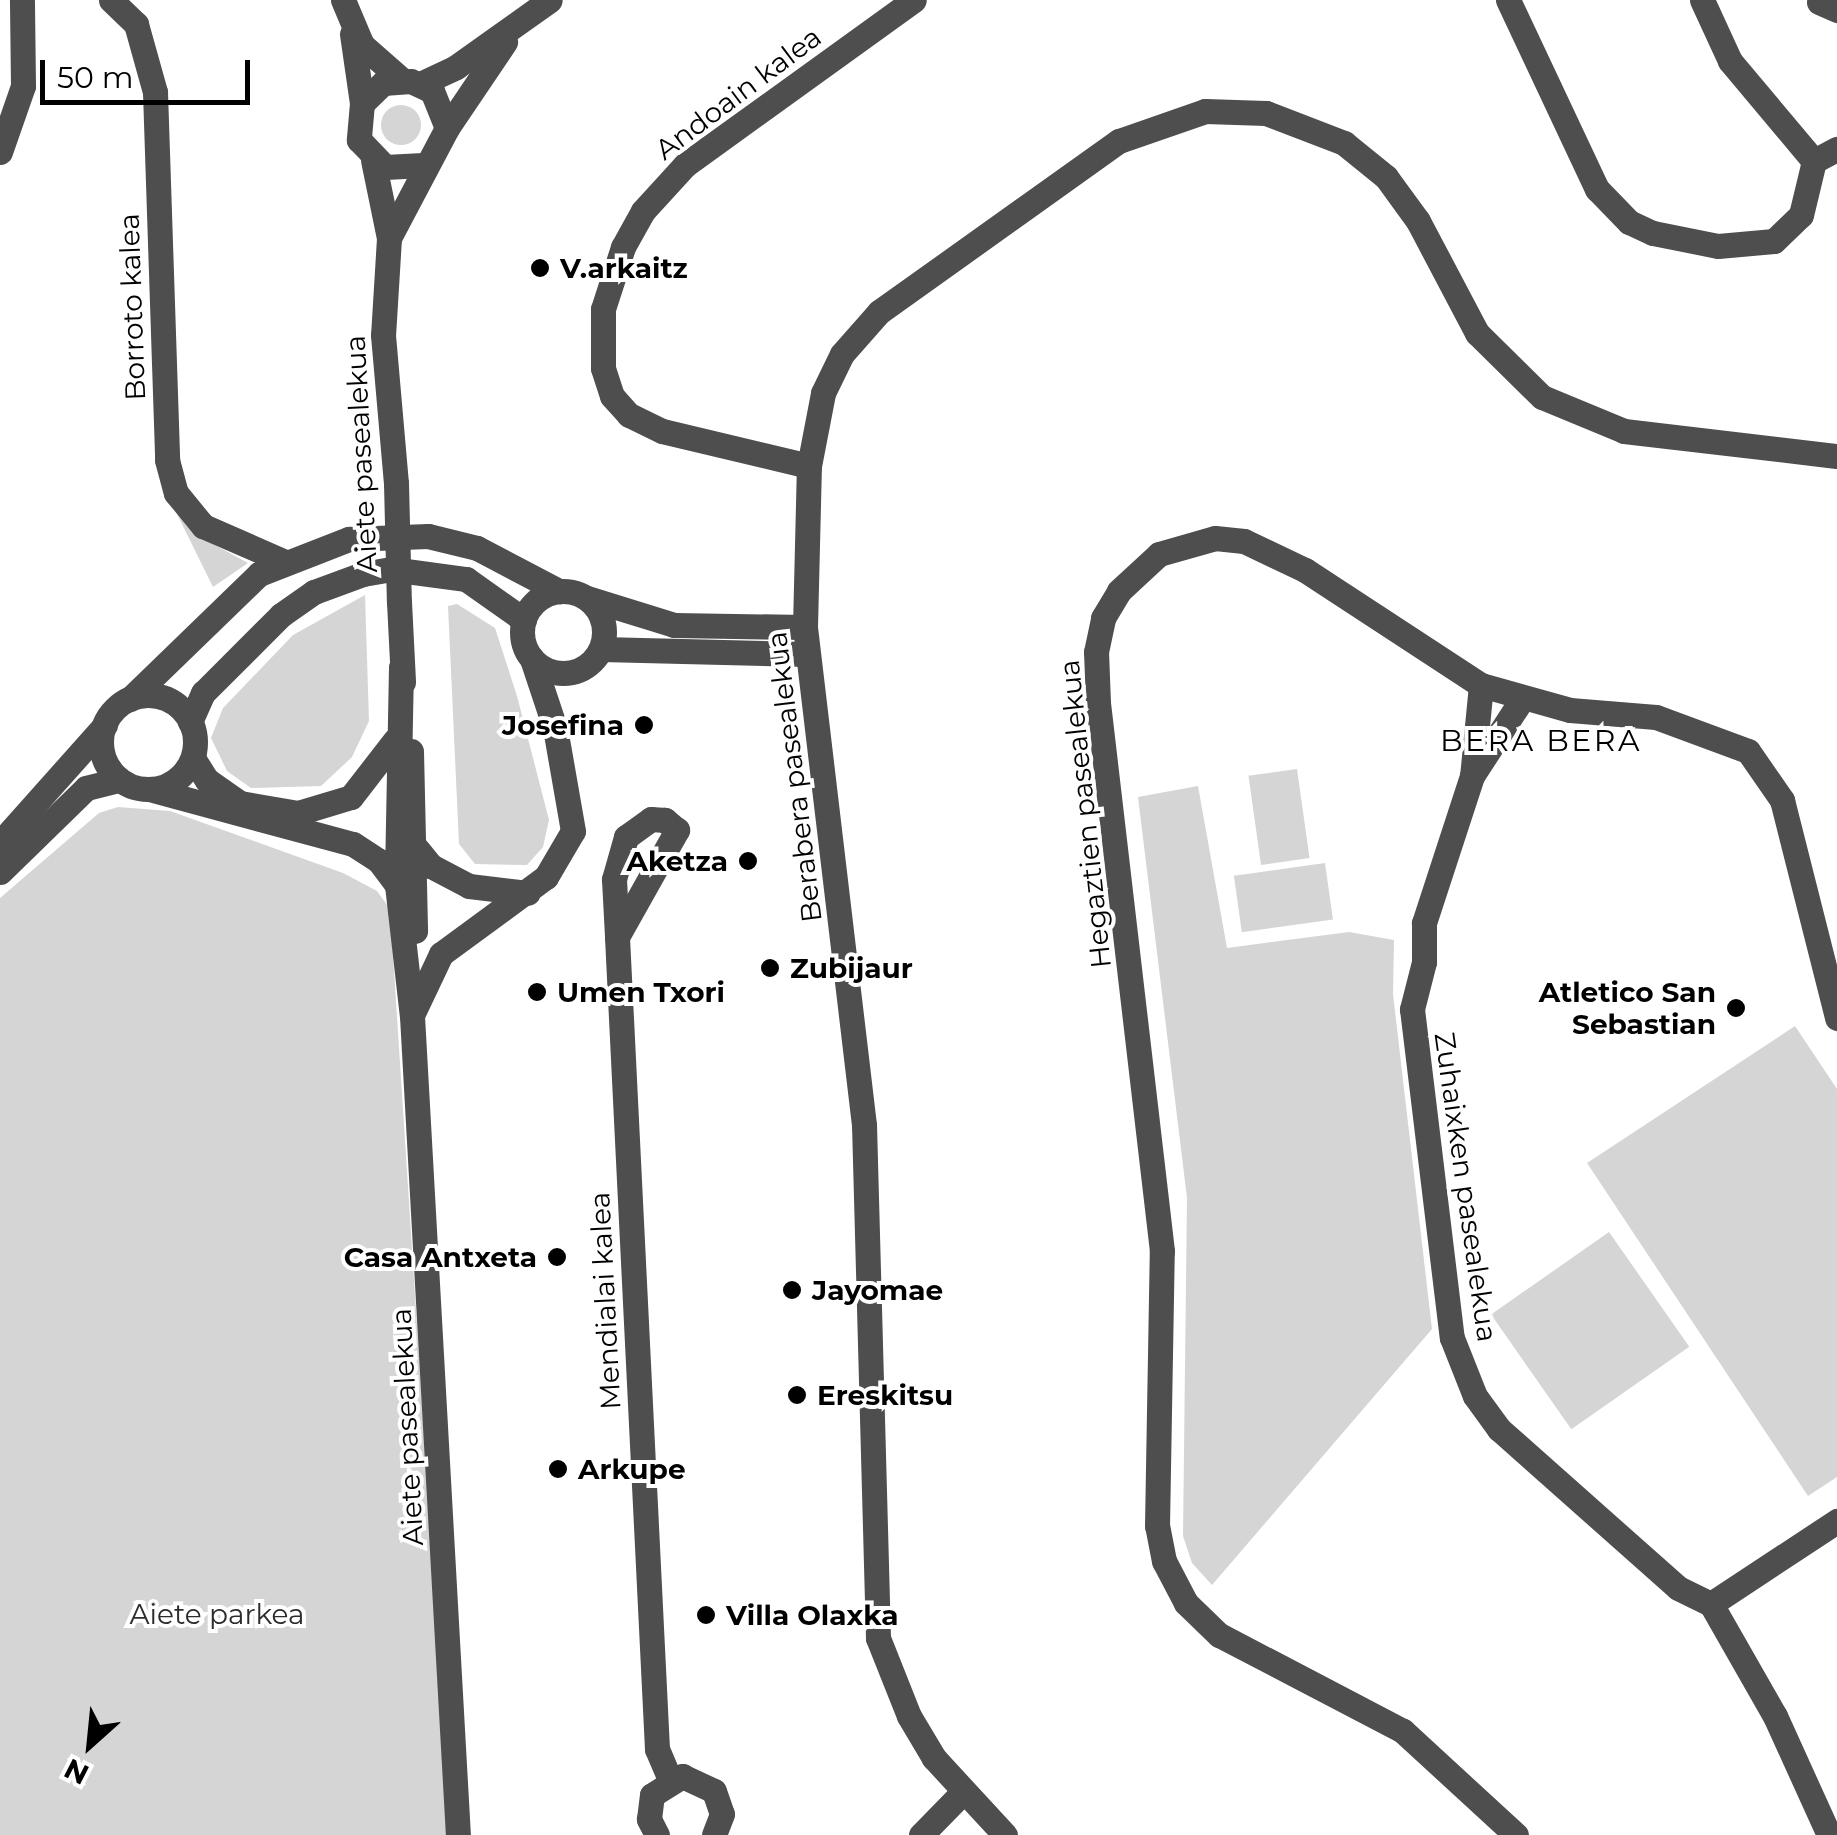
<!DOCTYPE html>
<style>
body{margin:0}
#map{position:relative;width:1837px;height:1835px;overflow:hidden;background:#fff;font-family:Montserrat,sans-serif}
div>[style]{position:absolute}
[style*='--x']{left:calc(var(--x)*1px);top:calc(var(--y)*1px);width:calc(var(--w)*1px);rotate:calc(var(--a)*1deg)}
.green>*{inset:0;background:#d5d5d5;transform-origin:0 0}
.round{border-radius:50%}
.minor>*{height:25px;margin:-12.5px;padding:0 12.5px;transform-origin:12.5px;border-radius:12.5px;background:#4e4e4e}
.minor>.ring{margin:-12.5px;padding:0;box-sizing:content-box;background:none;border:25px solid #4e4e4e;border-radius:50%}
.minor-bridge>*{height:25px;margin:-12.5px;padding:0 12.5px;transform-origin:12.5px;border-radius:12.5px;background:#4e4e4e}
.dots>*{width:28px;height:28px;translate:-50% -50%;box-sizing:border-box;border:5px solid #fff;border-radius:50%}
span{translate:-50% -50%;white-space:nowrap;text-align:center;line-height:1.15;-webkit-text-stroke:8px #fff;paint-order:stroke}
.street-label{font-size:28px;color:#000}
.poi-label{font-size:28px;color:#000;font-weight:700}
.left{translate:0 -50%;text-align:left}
.right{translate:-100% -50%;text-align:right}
.park-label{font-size:28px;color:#2c2c2c}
.neighbourhood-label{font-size:30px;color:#000;letter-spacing:2.5px}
.north{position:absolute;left:40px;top:1695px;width:100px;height:100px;-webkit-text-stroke:8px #fff;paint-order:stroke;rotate:207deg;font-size:28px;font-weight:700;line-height:40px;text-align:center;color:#000}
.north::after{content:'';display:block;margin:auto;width:35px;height:45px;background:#000;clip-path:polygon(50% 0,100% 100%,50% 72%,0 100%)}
.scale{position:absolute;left:40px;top:60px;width:210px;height:45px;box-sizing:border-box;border:5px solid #000;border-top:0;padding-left:12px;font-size:30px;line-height:35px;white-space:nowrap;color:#000;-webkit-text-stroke:8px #fff;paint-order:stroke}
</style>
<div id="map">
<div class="green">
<i class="round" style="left:381px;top:105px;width:40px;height:40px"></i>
<i style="clip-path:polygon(177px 514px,204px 539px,248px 563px,213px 587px)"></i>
<i style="clip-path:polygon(365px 595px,369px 721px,352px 757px,321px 786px,251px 788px,227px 771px,211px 738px,223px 708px,293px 635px)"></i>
<i style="clip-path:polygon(457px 604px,495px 628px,517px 696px,549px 820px,543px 847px,527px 865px,475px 864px,459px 844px,448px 606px)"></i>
<i style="left:1297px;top:769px;width:90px;height:49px;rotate:82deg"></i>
<i style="clip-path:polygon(1198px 786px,1227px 948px,1349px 932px,1394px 940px,1393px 994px,1432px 1329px,1212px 1585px,1192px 1563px,1183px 1536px,1187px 1198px,1138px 797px)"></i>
<i style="clip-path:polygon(118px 807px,170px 811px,343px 873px,377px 891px,390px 909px,450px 1835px,0 1835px,0 898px,99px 813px)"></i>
<i style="left:1325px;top:863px;width:57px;height:92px;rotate:82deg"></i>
<i style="clip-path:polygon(1795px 1026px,1837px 1089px,1837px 1477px,1808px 1496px,1587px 1163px)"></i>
<i style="left:1609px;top:1232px;width:140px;height:144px;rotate:55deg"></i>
</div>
<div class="minor">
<i style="--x:111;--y:0;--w:35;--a:44"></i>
<i style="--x:136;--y:24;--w:71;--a:74.4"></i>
<i style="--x:155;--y:92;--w:368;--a:88.1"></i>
<i style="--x:167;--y:460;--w:34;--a:75"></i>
<i style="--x:176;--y:493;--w:43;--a:50.7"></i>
<i style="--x:203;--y:526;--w:87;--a:23.6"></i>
<i style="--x:343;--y:0;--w:49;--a:67.1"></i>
<i style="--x:362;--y:45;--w:53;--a:41.2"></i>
<i style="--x:1508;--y:0;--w:209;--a:64.8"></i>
<i style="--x:1597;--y:189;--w:46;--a:45.9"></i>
<i style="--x:1629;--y:222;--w:26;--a:25"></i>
<i style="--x:1653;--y:233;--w:66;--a:11.3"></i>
<i style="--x:1718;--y:246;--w:56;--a:-5.1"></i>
<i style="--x:1774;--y:241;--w:37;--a:-44"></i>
<i style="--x:1801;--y:215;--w:56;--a:-76.5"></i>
<i style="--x:1814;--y:161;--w:26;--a:-28"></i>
<i style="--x:1702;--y:0;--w:67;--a:65.3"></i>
<i style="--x:1730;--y:61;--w:131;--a:50"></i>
<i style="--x:1819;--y:2;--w:20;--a:24"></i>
<i style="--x:352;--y:34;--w:70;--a:81.8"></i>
<i style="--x:420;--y:84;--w:40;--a:-25"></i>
<i style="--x:456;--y:67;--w:115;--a:-35.5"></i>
<i style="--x:447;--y:128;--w:104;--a:-56"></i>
<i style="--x:0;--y:152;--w:70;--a:-70.8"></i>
<i style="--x:23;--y:86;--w:86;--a:-90.7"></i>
<i style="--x:373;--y:160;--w:80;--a:78.4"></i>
<i style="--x:389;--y:238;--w:97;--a:93.5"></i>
<i style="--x:383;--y:335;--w:149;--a:85"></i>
<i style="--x:389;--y:238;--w:124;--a:-62.2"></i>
<i style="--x:447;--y:128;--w:40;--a:-112"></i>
<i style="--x:432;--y:91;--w:23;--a:-155"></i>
<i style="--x:411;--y:81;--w:28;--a:176"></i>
<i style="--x:383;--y:83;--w:29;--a:136"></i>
<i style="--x:362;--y:103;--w:37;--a:95"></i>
<i style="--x:359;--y:140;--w:37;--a:46"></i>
<i style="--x:385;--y:167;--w:38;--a:-3"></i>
<i style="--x:809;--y:466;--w:151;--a:-166.6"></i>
<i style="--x:662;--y:431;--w:37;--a:-154"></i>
<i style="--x:629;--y:415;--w:25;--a:-132"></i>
<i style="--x:612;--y:396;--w:29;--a:-108"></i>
<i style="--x:603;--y:368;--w:59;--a:-90"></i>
<i style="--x:603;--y:309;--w:65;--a:-72.1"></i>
<i style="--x:623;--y:247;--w:41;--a:-60.9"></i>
<i style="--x:643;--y:211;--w:62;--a:-47.6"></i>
<i style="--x:685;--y:165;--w:282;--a:-35.8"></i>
<i class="ring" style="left:522px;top:591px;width:57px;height:57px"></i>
<i style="--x:587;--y:598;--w:91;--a:17.2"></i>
<i style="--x:674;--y:625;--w:131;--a:0.9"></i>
<i style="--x:399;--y:602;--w:80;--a:87.1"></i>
<i style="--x:601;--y:649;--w:206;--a:1.4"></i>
<i style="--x:401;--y:667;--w:218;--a:91.1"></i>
<i style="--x:397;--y:885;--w:132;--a:83.5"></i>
<i style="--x:412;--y:1016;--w:820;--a:86.79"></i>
<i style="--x:1481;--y:685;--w:91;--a:95.6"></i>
<i style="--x:1472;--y:776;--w:155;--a:108.1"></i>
<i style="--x:1424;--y:923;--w:39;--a:90"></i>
<i style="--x:1424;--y:962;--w:49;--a:104.3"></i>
<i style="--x:1412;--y:1009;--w:331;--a:83.1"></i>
<i style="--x:1452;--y:1338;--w:62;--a:68.4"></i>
<i style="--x:1475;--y:1396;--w:41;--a:54"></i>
<i style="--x:1499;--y:1429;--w:239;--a:41.6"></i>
<i style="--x:1678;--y:1588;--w:37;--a:26"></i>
<i style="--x:1711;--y:1604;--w:129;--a:60.3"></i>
<i style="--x:1775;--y:1716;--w:131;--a:65.6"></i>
<i class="ring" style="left:101px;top:695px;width:69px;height:69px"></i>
<i style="--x:130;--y:699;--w:180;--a:-44.1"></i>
<i style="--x:259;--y:574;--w:97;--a:-21.3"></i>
<i style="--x:349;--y:539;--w:79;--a:-2.2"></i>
<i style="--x:428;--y:536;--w:50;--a:13.8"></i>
<i style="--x:477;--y:548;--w:93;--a:27.7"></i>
<i style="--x:190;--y:722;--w:32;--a:-66"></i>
<i style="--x:203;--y:693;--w:110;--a:-45"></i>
<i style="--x:281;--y:615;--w:40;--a:-34.9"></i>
<i style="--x:314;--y:592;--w:52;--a:-20.2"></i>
<i style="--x:363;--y:574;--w:28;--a:-10"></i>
<i style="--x:391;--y:569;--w:76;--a:7.6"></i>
<i style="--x:466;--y:579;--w:71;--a:35.3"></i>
<i style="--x:411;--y:751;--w:180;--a:88.7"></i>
<i style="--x:193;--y:758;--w:26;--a:58"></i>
<i style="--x:207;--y:780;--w:40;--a:34.9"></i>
<i style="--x:240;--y:803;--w:59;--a:9.8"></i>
<i style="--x:298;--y:813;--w:55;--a:-16.8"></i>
<i style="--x:351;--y:797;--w:72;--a:-52.3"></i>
<i style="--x:1472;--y:776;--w:92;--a:-57"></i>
<i style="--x:149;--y:789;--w:211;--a:15.1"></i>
<i style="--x:353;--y:844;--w:31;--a:33"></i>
<i style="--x:379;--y:861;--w:30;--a:53"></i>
<i style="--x:0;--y:843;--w:158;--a:-48.3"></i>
<i style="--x:418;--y:850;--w:21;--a:51"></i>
<i style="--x:431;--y:866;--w:43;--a:27.8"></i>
<i style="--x:469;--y:886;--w:59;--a:6.8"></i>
<i style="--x:0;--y:872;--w:120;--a:-44.3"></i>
<i style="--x:86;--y:788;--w:34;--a:-14"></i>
<i style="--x:617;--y:937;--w:123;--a:-60.7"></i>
<i style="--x:677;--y:830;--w:16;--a:-140"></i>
<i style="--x:665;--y:820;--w:14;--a:-176"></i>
<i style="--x:651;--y:819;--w:31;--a:144"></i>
<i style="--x:626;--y:837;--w:44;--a:105.9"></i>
<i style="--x:614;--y:879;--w:58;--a:87"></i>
<i style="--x:617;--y:937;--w:813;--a:87.18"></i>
<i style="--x:657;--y:1749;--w:33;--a:67"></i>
<i style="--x:414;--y:1011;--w:63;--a:-64.7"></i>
<i style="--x:441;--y:954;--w:130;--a:-36.3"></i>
<i style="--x:546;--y:877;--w:53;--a:-59.6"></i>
<i style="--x:573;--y:831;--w:105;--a:-99.9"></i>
<i style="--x:555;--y:728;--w:73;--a:-108.4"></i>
<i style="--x:1711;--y:1604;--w:151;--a:-33.4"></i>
<i style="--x:657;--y:1835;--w:18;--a:-117"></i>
<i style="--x:649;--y:1819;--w:24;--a:-83"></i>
<i style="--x:652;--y:1795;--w:36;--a:-32"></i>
<i style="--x:682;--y:1776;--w:35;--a:25"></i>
<i style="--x:714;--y:1791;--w:24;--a:71"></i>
<i style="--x:722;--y:1814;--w:22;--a:111"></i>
<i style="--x:921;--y:1835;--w:57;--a:-45.7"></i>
<i style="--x:1005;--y:1835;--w:105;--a:-132.7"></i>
<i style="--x:934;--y:1758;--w:49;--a:-120.8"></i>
<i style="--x:909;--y:1716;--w:84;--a:-111.7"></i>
<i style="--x:878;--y:1638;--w:513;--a:-91.56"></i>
<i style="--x:864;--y:1125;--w:501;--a:-96.76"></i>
<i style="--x:805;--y:627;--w:161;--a:-88.6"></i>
<i style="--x:809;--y:466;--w:74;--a:-79.1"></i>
<i style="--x:823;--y:393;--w:43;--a:-64"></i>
<i style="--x:842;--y:354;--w:56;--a:-48.6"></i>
<i style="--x:879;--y:312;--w:295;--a:-35.5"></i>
<i style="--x:1119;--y:141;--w:91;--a:-19.2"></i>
<i style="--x:1205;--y:111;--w:61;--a:1.9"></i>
<i style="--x:1266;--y:113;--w:84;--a:21"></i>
<i style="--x:1344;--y:143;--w:54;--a:39"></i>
<i style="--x:1386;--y:177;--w:54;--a:54"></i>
<i style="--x:1418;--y:221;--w:127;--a:62.2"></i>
<i style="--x:1477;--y:333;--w:91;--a:44.6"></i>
<i style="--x:1542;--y:397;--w:89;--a:22.5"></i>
<i style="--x:1624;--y:431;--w:214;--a:6.7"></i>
<i style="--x:1516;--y:1835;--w:154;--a:-137.4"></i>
<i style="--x:1403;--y:1731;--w:208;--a:-152.4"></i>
<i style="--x:1219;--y:1635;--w:46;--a:-135.9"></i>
<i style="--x:1186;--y:1603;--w:47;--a:-117.6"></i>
<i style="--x:1164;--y:1561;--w:36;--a:-101"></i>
<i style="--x:1157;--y:1526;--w:275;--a:-89"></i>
<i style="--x:1162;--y:1251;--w:552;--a:-96.66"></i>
<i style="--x:1098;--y:703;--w:51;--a:-92.2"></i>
<i style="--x:1096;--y:652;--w:35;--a:-78"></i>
<i style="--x:1103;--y:618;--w:31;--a:-59"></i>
<i style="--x:1119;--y:591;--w:54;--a:-42.8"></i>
<i style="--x:1159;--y:554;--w:58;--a:-15.9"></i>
<i style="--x:1215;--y:538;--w:29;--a:6"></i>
<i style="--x:1244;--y:541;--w:68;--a:25.4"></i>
<i style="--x:1305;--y:570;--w:210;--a:33.2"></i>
<i style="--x:1481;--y:685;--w:92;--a:15.7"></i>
<i style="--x:1570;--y:710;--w:86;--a:4.7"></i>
<i style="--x:1656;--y:717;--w:98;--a:20.3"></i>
<i style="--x:1748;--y:751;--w:60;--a:55.2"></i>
<i style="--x:1782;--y:800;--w:225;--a:75.8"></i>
</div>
<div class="minor-bridge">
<i style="--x:396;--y:483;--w:119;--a:88.6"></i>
</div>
<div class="dots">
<i style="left:540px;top:268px;background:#000"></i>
<i style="left:644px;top:725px;background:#000"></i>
<i style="left:748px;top:861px;background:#000"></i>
<i style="left:770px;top:968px;background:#000"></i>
<i style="left:537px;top:992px;background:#000"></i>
<i style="left:1736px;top:1008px;background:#000"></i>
<i style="left:557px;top:1257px;background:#000"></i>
<i style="left:792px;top:1290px;background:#000"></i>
<i style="left:797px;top:1395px;background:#000"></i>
<i style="left:558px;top:1469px;background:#000"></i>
<i style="left:706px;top:1615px;background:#000"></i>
</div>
<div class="street-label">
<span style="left:738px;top:93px;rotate:-37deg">Andoain kalea</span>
<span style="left:132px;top:307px;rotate:-92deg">Borroto kalea</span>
<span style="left:361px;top:454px;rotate:-93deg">Aiete pasealekua</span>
<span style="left:794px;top:777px;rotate:-97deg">Berabera pasealekua</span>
<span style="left:1085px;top:814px;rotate:-96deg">Hegaztien pasealekua</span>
<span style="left:1466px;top:1187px;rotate:82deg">Zuhaixken pasealekua</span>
<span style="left:605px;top:1301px;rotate:-93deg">Mendialai kalea</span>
<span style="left:407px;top:1427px;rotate:-93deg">Aiete pasealekua</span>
</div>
<div class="poi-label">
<span class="left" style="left:560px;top:268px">V.arkaitz</span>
<span class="right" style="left:624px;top:725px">Josefina</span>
<span class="right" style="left:728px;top:861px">Aketza</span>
<span class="left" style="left:790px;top:968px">Zubijaur</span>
<span class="left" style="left:557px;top:992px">Umen Txori</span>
<span class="right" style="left:1716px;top:1008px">Atletico San<br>Sebastian</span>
<span class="right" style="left:537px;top:1257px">Casa Antxeta</span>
<span class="left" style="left:812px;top:1290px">Jayomae</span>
<span class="left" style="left:817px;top:1395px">Ereskitsu</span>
<span class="left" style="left:578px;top:1469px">Arkupe</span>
<span class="left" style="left:726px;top:1615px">Villa Olaxka</span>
</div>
<div class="park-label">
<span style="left:217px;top:1614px">Aiete parkea</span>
</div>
<div class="neighbourhood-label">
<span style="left:1541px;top:741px">BERA BERA</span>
</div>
<div class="north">N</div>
<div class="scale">50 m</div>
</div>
